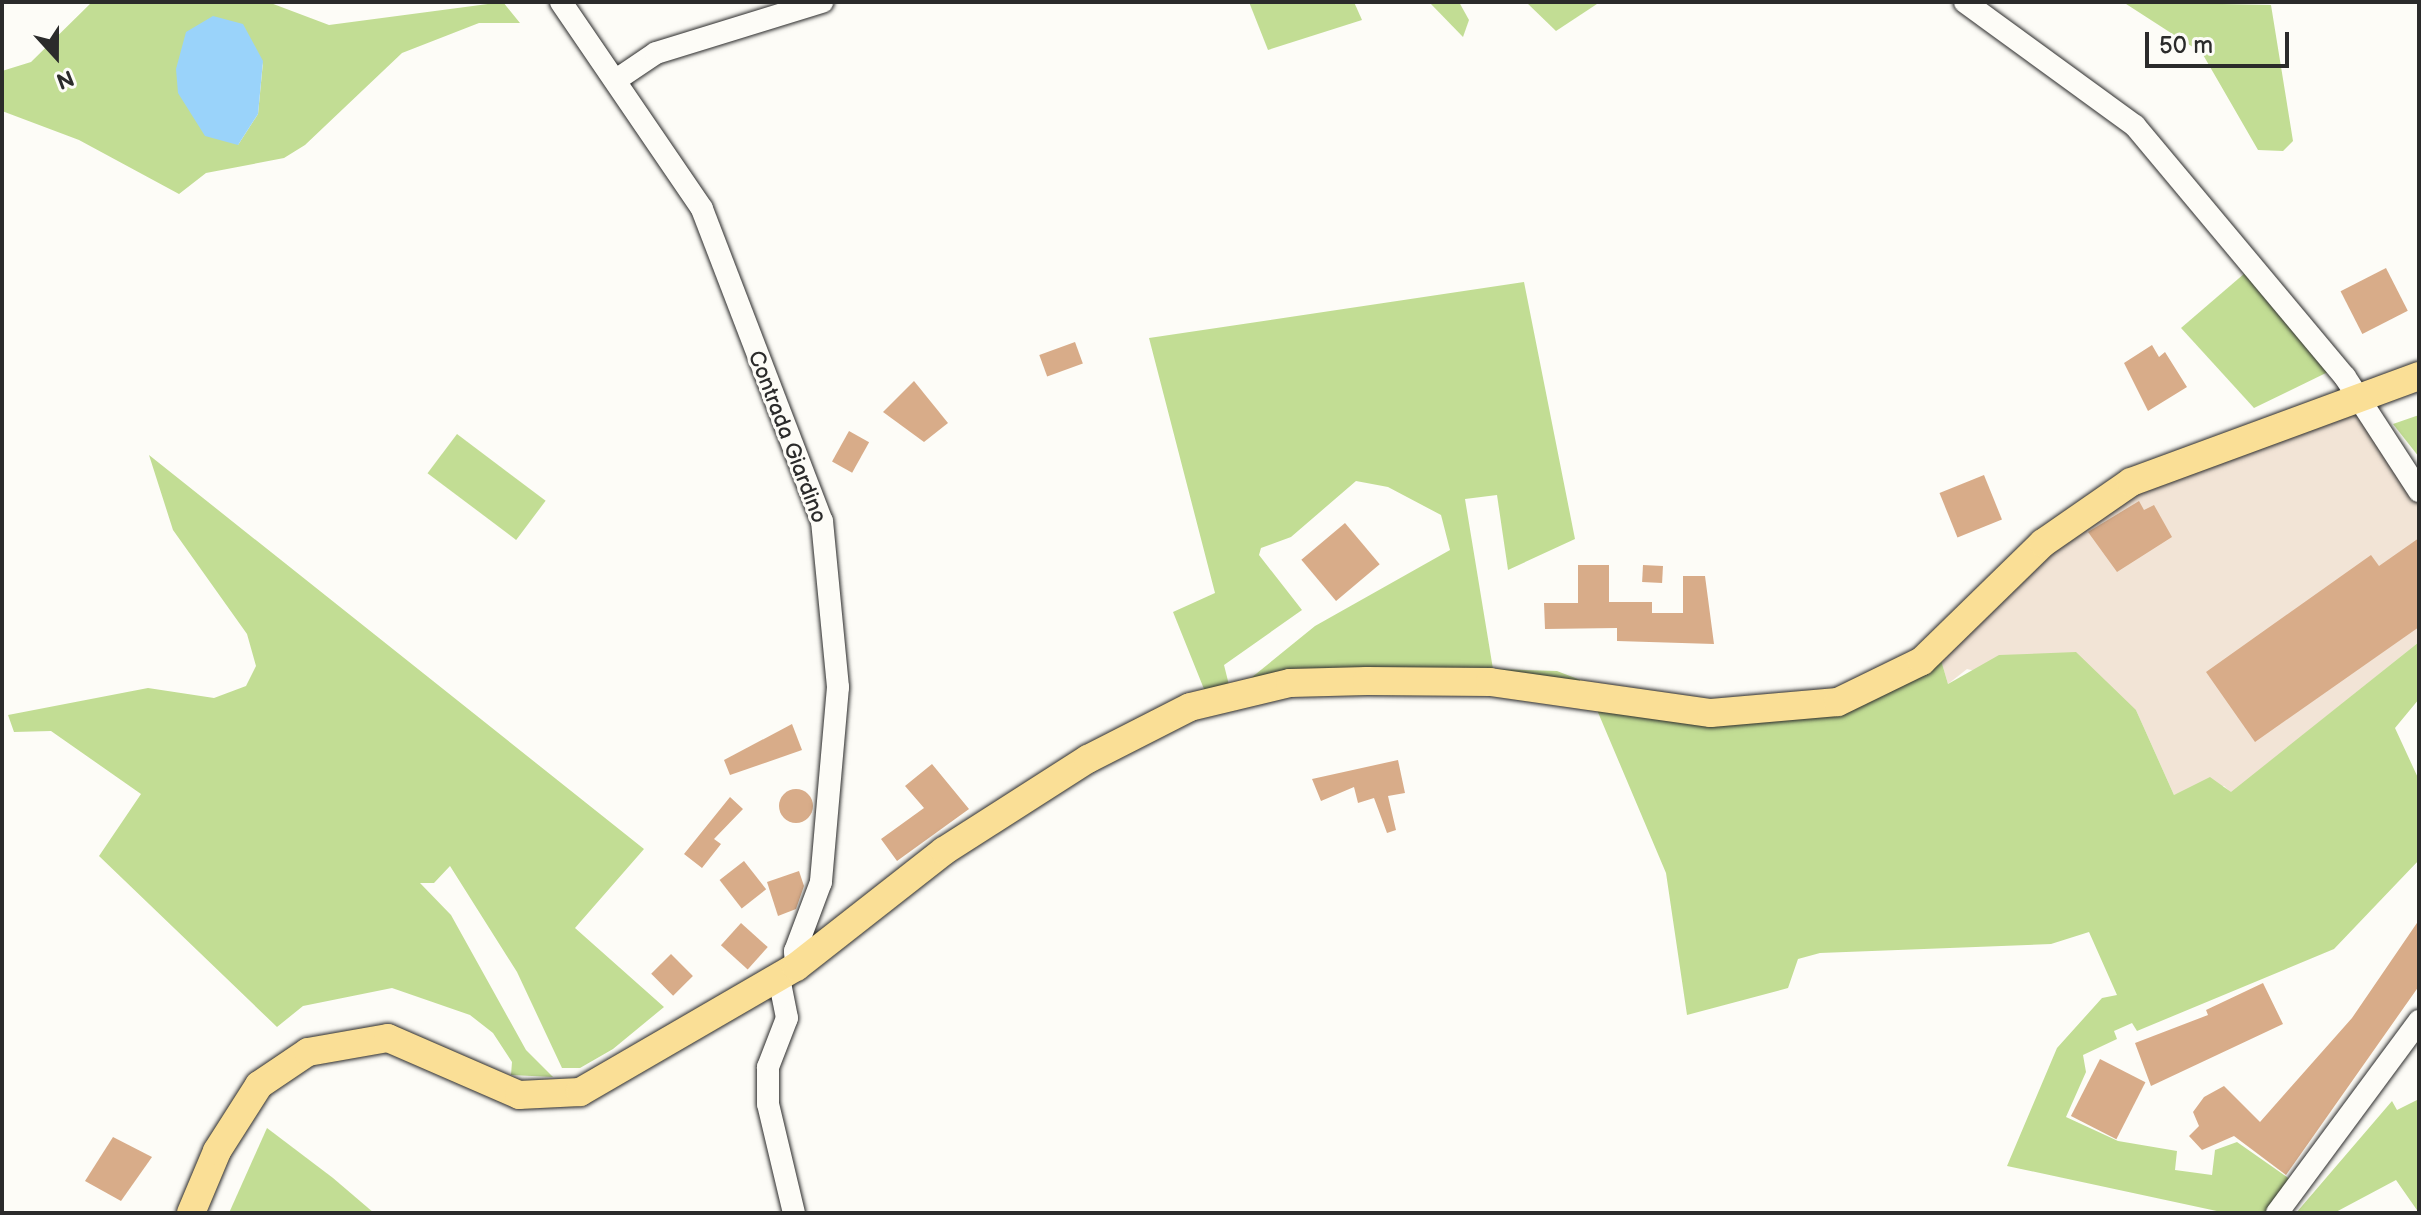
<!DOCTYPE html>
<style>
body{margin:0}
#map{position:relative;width:2421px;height:1215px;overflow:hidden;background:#fdfcf7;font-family:"Balsamiq Sans",sans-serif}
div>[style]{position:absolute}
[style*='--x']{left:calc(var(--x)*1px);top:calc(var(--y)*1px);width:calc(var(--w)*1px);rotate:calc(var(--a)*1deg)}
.built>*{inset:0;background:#f2e4d6}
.green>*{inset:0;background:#c2dd94;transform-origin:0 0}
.water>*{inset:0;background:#9ad3fa}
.building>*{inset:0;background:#d8ac89;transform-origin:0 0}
.round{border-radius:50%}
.roads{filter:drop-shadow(0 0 2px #2b2b2b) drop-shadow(0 0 2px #2b2b2b)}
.minor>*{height:22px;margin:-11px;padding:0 11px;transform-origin:11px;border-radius:11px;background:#fdfcf7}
.major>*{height:28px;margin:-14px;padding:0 14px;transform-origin:14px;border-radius:14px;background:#fadf96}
span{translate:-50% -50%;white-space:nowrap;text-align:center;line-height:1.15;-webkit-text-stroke:6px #fdfcf7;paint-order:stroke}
.street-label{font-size:22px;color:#2b2b2b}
.frame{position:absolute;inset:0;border:4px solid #2b2b2b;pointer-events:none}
.north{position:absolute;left:16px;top:16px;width:80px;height:80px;-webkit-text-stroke:6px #fdfcf7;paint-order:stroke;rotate:159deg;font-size:22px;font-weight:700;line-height:32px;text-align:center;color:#2b2b2b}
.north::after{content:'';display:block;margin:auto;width:28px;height:36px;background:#2b2b2b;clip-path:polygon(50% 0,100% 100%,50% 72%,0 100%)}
.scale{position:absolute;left:2145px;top:32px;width:144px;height:36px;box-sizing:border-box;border:4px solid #2b2b2b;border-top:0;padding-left:10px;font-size:24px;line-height:28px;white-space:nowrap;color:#2b2b2b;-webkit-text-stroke:6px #fdfcf7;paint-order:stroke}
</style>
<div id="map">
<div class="built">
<i style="clip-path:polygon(2354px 411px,2419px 506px,2419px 642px,2231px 793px,2224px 786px,2174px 795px,2136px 710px,1967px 669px,1948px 684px,1941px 660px,2014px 582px,2088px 522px,2152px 484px)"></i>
</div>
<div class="green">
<i style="clip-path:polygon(evenodd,92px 2px,268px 2px,329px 25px,503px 2px,520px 23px,479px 23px,402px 53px,305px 145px,284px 158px,206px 173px,179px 194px,79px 140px,2px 111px,2px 71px,31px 62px,92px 2px,263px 62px,258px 114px,238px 145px,263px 62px)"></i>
<i style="clip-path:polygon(1249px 2px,1354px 2px,1362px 20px,1268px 50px)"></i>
<i style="clip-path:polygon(1429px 2px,1459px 2px,1469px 20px,1463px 37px)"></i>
<i style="clip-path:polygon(1526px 2px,1600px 2px,1556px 31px)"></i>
<i style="clip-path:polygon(2123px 2px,2271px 5px,2293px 141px,2283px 151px,2258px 150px,2202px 53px)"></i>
<i style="clip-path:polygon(2245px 273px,2328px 372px,2254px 408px,2181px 328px)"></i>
<i style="clip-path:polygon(1524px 282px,1575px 539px,1508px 570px,1497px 495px,1465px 499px,1493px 669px,1557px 671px,1583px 681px,1573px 688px,1246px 682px,1315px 626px,1450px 550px,1441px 515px,1388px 487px,1356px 481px,1291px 537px,1261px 548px,1259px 555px,1302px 610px,1224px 665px,1229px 685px,1206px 694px,1173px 612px,1215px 593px,1149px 338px)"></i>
<i style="clip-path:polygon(2419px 415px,2419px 457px,2393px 424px)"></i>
<i style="left:457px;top:434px;width:111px;height:49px;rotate:37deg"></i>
<i style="clip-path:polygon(149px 455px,644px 849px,575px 928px,664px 1007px,613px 1049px,580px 1068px,562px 1068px,517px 972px,450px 866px,434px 883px,420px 883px,451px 915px,526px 1050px,553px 1077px,511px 1075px,512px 1062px,493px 1033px,470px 1015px,392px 988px,303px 1006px,277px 1027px,99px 856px,141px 794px,51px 731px,14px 732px,8px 715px,148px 688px,214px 698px,246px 686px,256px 666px,247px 634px,173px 530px)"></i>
<i style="clip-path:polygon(2419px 642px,2419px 699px,2395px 728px,2419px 780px,2419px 860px,2334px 949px,2137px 1031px,2132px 1023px,2114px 1031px,2117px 1039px,2083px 1055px,2086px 1072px,2066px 1117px,2118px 1141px,2177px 1151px,2175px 1170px,2212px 1175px,2215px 1150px,2237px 1142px,2294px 1182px,2268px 1213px,2226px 1213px,2007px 1166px,2057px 1048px,2102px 998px,2117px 995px,2089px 932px,2051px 944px,1820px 953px,1798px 959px,1788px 988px,1687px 1015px,1666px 873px,1597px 710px,1728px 719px,1941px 660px,1948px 684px,1999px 655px,2076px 652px,2136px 710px,2174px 795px,2210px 777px,2231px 792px)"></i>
<i style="clip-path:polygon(2419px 1099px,2419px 1213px,2396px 1180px,2334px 1213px,2296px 1213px,2392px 1101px,2397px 1110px)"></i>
<i style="clip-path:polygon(267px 1128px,333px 1178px,374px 1213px,229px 1213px)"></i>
</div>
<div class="water">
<i style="clip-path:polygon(213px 16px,243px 24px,263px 61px,258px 114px,238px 145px,205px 136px,178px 93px,176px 69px,186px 32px)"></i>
</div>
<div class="building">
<i style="left:2386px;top:268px;width:48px;height:51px;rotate:63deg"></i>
<i style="left:1075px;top:342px;width:23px;height:38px;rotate:70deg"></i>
<i style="clip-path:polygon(2152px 345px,2159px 357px,2165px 352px,2187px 387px,2148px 411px,2124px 363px)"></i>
<i style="clip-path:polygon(914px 381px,948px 423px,924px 442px,883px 412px)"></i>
<i style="left:849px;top:431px;width:23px;height:35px;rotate:29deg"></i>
<i style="left:1984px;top:475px;width:48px;height:48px;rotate:68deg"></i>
<i style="clip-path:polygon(2139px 501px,2144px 510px,2154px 505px,2172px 537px,2117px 572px,2088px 532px)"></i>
<i style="left:1345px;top:523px;width:54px;height:57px;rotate:50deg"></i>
<i style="clip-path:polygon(2419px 538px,2419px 627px,2255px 742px,2206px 672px,2371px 555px,2379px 566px)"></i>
<i style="clip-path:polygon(1578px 565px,1609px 565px,1609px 602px,1652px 602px,1652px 613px,1683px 613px,1683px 576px,1705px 576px,1714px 644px,1617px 641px,1617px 628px,1545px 629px,1544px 603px,1578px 603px)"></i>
<i style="left:1643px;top:565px;width:20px;height:17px;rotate:3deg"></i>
<i style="clip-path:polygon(792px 724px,802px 750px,730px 775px,724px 760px)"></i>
<i style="clip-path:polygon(1398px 760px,1405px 793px,1388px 796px,1396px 830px,1387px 833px,1374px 798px,1358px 803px,1354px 787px,1321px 801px,1312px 779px)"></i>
<i style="clip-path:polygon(932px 764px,969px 809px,897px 861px,881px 839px,924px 808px,905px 786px)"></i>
<i class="round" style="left:779px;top:789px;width:34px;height:34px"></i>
<i style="clip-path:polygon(730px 797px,743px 809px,714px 839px,721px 844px,702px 868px,684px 854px)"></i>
<i style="left:744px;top:861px;width:36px;height:31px;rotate:52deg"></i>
<i style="clip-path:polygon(799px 871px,804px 886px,796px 909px,778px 916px,767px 882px)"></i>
<i style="clip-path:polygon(2419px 920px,2419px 986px,2286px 1175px,2234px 1136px,2202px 1150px,2189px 1136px,2199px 1126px,2193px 1112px,2204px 1097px,2224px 1086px,2260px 1122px,2352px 1018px)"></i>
<i style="left:741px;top:923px;width:36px;height:30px;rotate:42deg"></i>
<i style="left:671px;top:954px;width:31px;height:28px;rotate:45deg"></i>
<i style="clip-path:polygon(2263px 983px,2283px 1024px,2151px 1086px,2135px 1043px,2208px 1015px,2206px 1010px)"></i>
<i style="left:2100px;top:1059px;width:51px;height:64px;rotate:27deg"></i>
<i style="clip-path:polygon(113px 1137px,152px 1157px,121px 1201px,85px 1181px)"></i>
</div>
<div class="roads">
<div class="minor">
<i style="--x:561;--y:2;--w:250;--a:55.7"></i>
<i style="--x:702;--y:209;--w:334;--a:69"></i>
<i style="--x:822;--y:521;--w:167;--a:84.5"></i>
<i style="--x:838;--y:687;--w:196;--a:95"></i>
<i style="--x:821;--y:882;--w:74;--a:110.6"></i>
<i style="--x:795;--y:951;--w:16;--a:86"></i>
<i style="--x:1965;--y:2;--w:210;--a:36.1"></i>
<i style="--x:2135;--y:126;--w:327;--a:50.1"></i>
<i style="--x:2345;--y:377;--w:136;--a:57"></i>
<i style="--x:616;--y:80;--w:48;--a:-34"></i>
<i style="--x:656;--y:53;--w:174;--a:-17.1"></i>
<i style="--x:779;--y:978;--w:41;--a:78.7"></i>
<i style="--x:787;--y:1018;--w:53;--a:111.2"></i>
<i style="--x:768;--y:1067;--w:37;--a:90"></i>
<i style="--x:768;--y:1104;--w:112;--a:76.6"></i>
<i style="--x:2277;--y:1213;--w:239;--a:-53.5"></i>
</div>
<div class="major">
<i style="--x:191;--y:1213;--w:67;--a:-67.2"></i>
<i style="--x:217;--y:1151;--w:78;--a:-57.5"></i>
<i style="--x:259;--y:1085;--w:59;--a:-34"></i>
<i style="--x:308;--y:1052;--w:81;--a:-9.9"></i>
<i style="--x:388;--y:1038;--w:143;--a:23.5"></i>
<i style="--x:519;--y:1095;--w:61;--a:-2.8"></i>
<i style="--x:580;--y:1092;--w:250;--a:-30.1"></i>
<i style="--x:796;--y:967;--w:188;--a:-38.1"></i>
<i style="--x:944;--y:851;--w:171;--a:-32.6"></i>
<i style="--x:1088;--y:759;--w:114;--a:-27"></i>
<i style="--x:1190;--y:707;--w:103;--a:-13.5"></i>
<i style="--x:1290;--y:683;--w:77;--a:-1.5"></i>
<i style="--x:1367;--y:681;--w:123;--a:0.5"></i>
<i style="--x:1490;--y:682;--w:223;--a:8"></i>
<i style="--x:1711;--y:713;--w:127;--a:-5"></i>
<i style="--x:1838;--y:702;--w:93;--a:-26"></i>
<i style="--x:1922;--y:661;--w:169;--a:-44.3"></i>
<i style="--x:2043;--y:543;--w:107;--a:-34.7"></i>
<i style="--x:2131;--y:482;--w:307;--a:-20.2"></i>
</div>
</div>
<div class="street-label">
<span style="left:787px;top:437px;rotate:69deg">Contrada Giardino</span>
</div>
<div class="frame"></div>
<div class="north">N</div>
<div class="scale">50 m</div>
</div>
